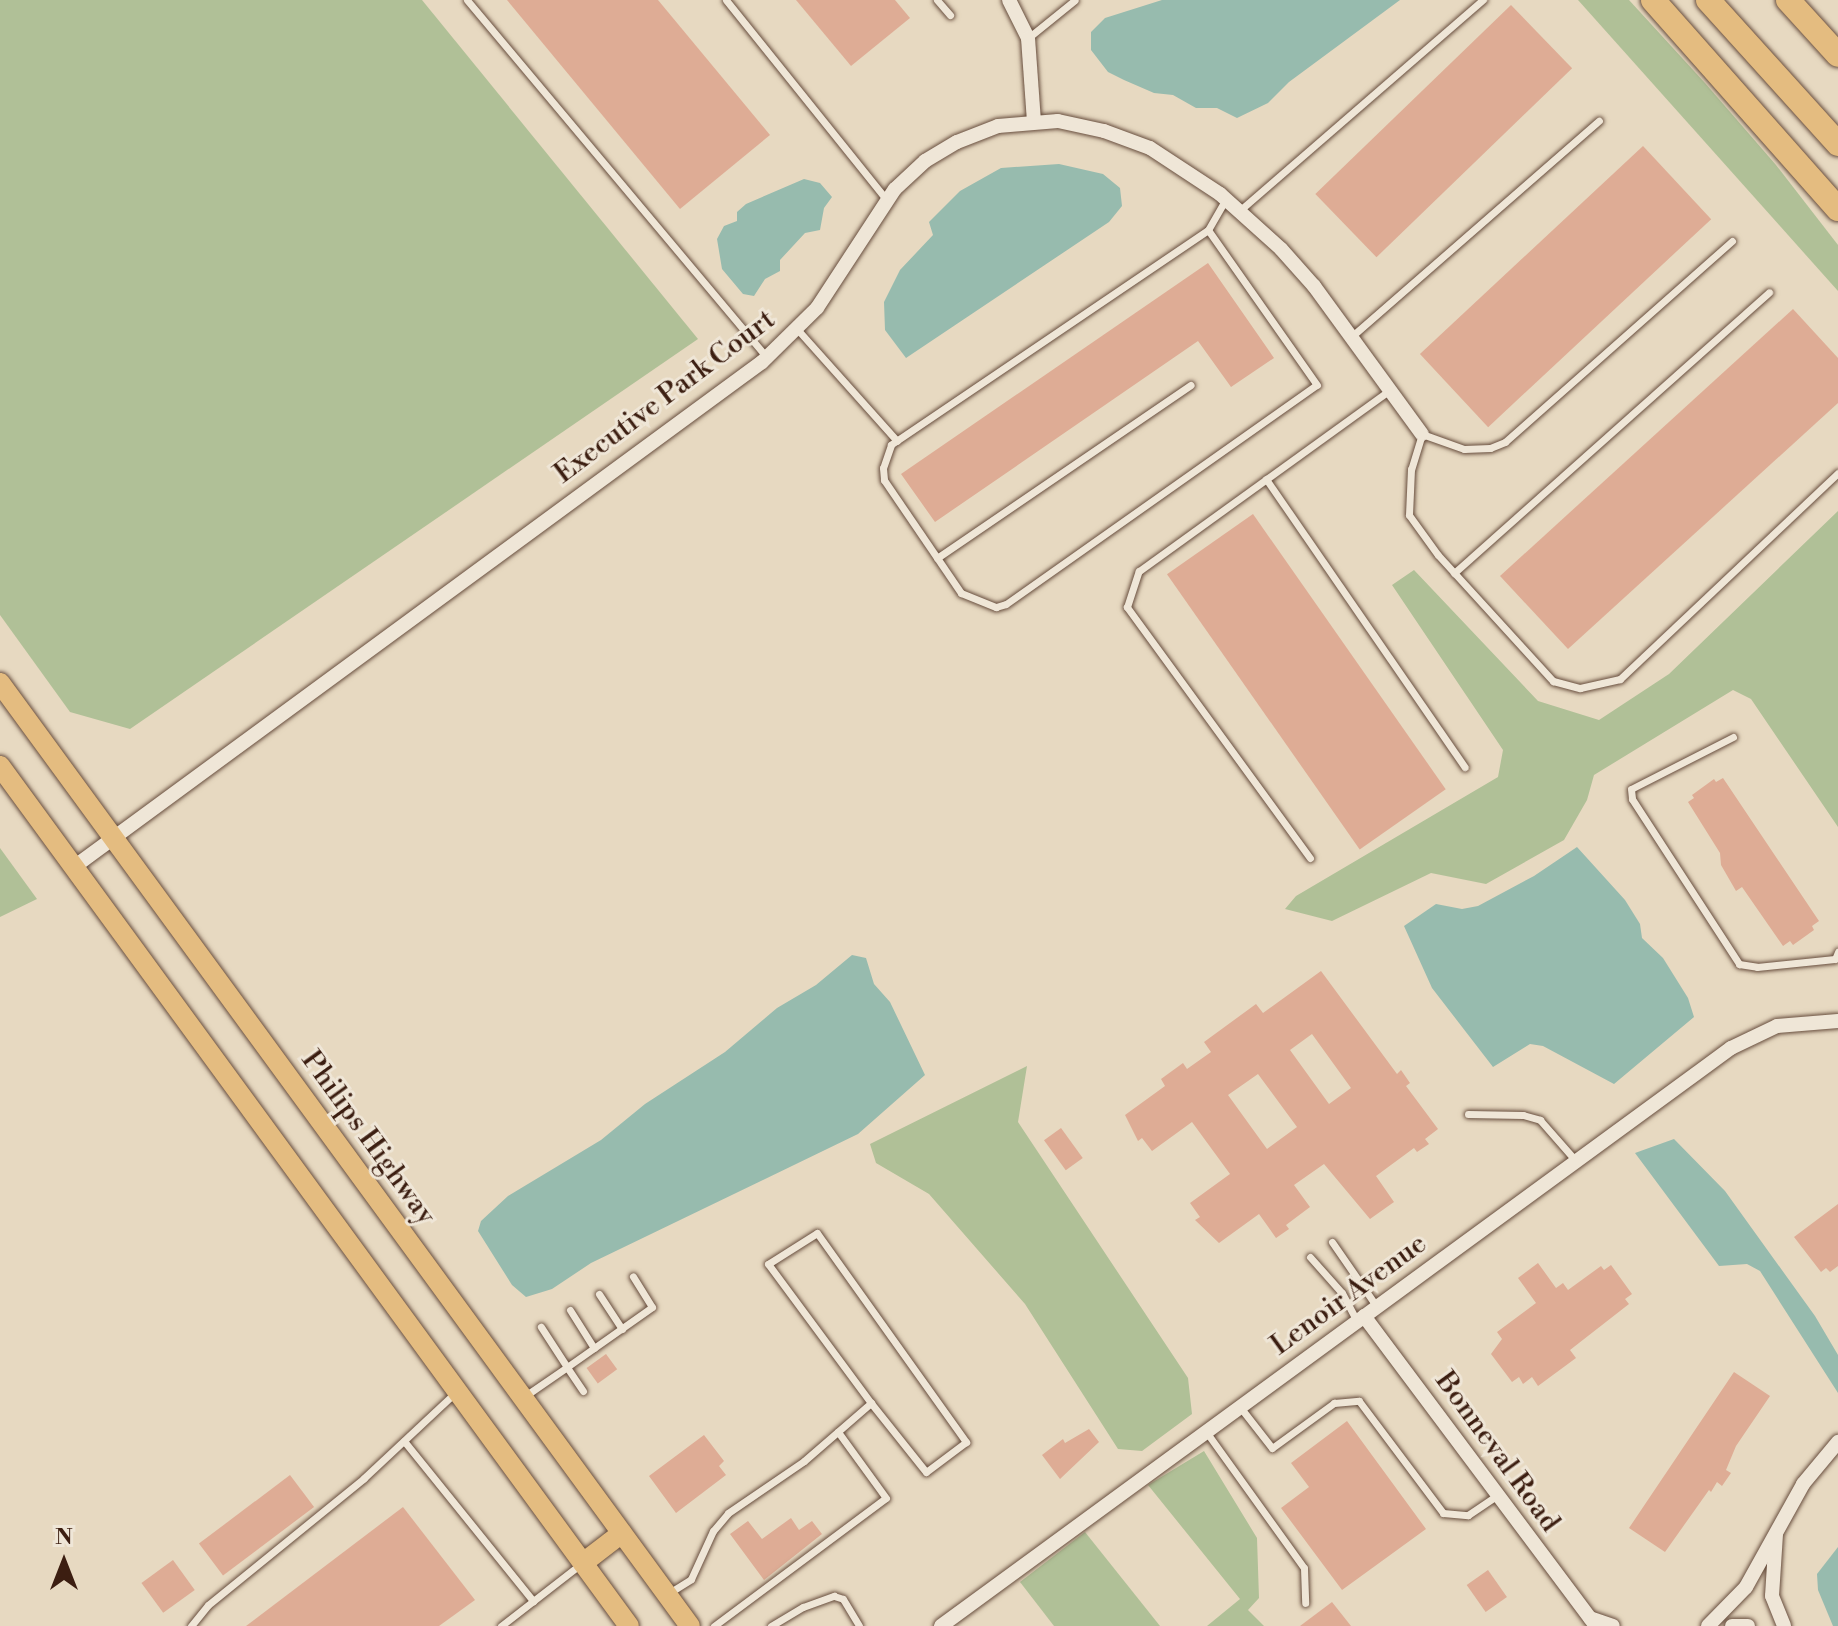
<!DOCTYPE html>
<style>
body{margin:0}
#map{position:relative;width:1838px;height:1626px;overflow:hidden;background:#e7d9c1;font-family:"Libre Bodoni",serif}
div>[style]{position:absolute}
[style*='--x']{left:calc(var(--x)*1px);top:calc(var(--y)*1px);width:calc(var(--w)*1px);rotate:calc(var(--a)*1deg)}
.green>*{inset:0;background:#b0c097}
.water>*{inset:0;background:#97bbae}
.building>*{inset:0;background:#deac95;transform-origin:0 0}
.roads{filter:drop-shadow(0 0 2px #674d3d) drop-shadow(0 0 2px #674d3d)}
.lane>*{height:7px;margin:-3.5px;padding:0 3.5px;transform-origin:3.5px;border-radius:3.5px;background:#efe6d7}
.street>*{height:14px;margin:-7px;padding:0 7px;transform-origin:7px;border-radius:7px;background:#efe6d7}
.primary>*{height:20px;margin:-10px;padding:0 10px;transform-origin:10px;border-radius:10px;background:#e4bc80}
.highway>*{height:24px;margin:-12px;padding:0 12px;transform-origin:12px;border-radius:12px;background:#e4bc80}
span{translate:-50% -50%;white-space:nowrap;text-align:center;line-height:1.15;-webkit-text-stroke:6px #efe6d7;paint-order:stroke}
.street-label{font-size:28px;color:#3c1e11}
.north{position:absolute;left:24px;top:1522px;width:80px;height:80px;-webkit-text-stroke:6px #efe6d7;paint-order:stroke;rotate:0deg;font-size:22px;font-weight:700;line-height:32px;text-align:center;color:#3c1e11}
.north::after{content:'';display:block;margin:auto;width:28px;height:36px;background:#3c1e11;clip-path:polygon(50% 0,100% 100%,50% 72%,0 100%)}
</style>
<div id="map">
<div class="green">
<i style="clip-path:polygon(0 0,422px 0,698px 339px,130px 729px,70px 712px,0 615px)"></i>
<i style="clip-path:polygon(1578px 0,1629px 0,1705px 83px,1776px 165px,1838px 245px,1838px 291px)"></i>
<i style="clip-path:polygon(1838px 511px,1838px 827px,1751px 699px,1733px 690px,1594px 775px,1587px 800px,1564px 840px,1486px 884px,1431px 873px,1332px 921px,1285px 909px,1296px 896px,1498px 777px,1503px 750px,1392px 585px,1414px 570px,1538px 701px,1599px 720px,1669px 674px)"></i>
<i style="clip-path:polygon(0 848px,37px 899px,0 917px)"></i>
<i style="clip-path:polygon(1027px 1066px,1018px 1122px,1188px 1378px,1192px 1414px,1142px 1451px,1118px 1449px,1025px 1304px,929px 1194px,876px 1163px,870px 1144px)"></i>
<i style="clip-path:polygon(1204px 1451px,1257px 1538px,1259px 1598px,1248px 1610px,1264px 1626px,1207px 1626px,1240px 1599px,1148px 1485px)"></i>
<i style="clip-path:polygon(1085px 1532px,1160px 1626px,1054px 1626px,1020px 1582px)"></i>
</div>
<div class="water">
<i style="clip-path:polygon(1162px 0,1400px 0,1289px 82px,1268px 103px,1237px 118px,1217px 108px,1196px 108px,1173px 95px,1154px 93px,1124px 80px,1108px 72px,1091px 50px,1091px 32px,1105px 18px)"></i>
<i style="clip-path:polygon(1059px 164px,1103px 174px,1120px 188px,1122px 206px,1109px 222px,906px 358px,885px 330px,884px 302px,900px 270px,933px 235px,929px 222px,960px 191px,1001px 168px)"></i>
<i style="clip-path:polygon(804px 179px,820px 183px,832px 197px,824px 208px,820px 230px,805px 233px,780px 260px,780px 271px,765px 279px,754px 296px,743px 294px,722px 269px,717px 239px,724px 226px,737px 221px,737px 212px,746px 204px)"></i>
<i style="clip-path:polygon(1577px 847px,1625px 900px,1640px 924px,1642px 938px,1663px 958px,1688px 998px,1694px 1017px,1614px 1084px,1543px 1046px,1530px 1044px,1493px 1067px,1432px 988px,1404px 926px,1436px 904px,1462px 909px,1478px 906px,1534px 876px)"></i>
<i style="clip-path:polygon(852px 955px,866px 958px,874px 984px,890px 1002px,925px 1075px,858px 1134px,591px 1263px,552px 1289px,526px 1297px,512px 1285px,478px 1231px,481px 1221px,508px 1196px,601px 1140px,645px 1104px,725px 1052px,777px 1008px,816px 985px)"></i>
<i style="clip-path:polygon(1674px 1139px,1725px 1191px,1815px 1316px,1838px 1355px,1838px 1393px,1760px 1271px,1747px 1264px,1719px 1266px,1635px 1153px)"></i>
<i style="clip-path:polygon(1838px 1547px,1838px 1626px,1833px 1626px,1818px 1590px,1817px 1574px)"></i>
</div>
<div class="building">
<i style="clip-path:polygon(507px 0,658px 0,770px 135px,680px 209px)"></i>
<i style="clip-path:polygon(796px 0,895px 0,910px 18px,851px 66px)"></i>
<i style="left:1511px;top:5px;width:88px;height:272px;rotate:46deg"></i>
<i style="left:1643px;top:146px;width:100px;height:305px;rotate:47deg"></i>
<i style="clip-path:polygon(1208px 263px,1274px 358px,1231px 387px,1198px 341px,935px 522px,901px 474px)"></i>
<i style="clip-path:polygon(1793px 309px,1838px 358px,1838px 403px,1568px 649px,1500px 576px)"></i>
<i style="left:1253px;top:514px;width:336px;height:105px;rotate:55deg"></i>
<i style="clip-path:polygon(1723px 778px,1819px 921px,1812px 926px,1814px 930px,1793px 945px,1790px 941px,1783px 946px,1742px 887px,1736px 891px,1721px 865px,1720px 853px,1688px 802px,1694px 798px,1692px 795px,1714px 779px,1716px 782px)"></i>
<i style="clip-path:polygon(evenodd,1321px 971px,1397px 1074px,1401px 1070px,1410px 1083px,1406px 1086px,1438px 1129px,1425px 1139px,1429px 1144px,1417px 1152px,1414px 1148px,1376px 1176px,1394px 1202px,1370px 1219px,1324px 1164px,1294px 1185px,1310px 1207px,1286px 1225px,1289px 1229px,1276px 1238px,1259px 1214px,1219px 1243px,1195px 1220px,1200px 1217px,1190px 1203px,1230px 1174px,1192px 1122px,1152px 1151px,1142px 1138px,1138px 1141px,1125px 1115px,1165px 1086px,1161px 1079px,1183px 1063px,1187px 1069px,1211px 1052px,1204px 1042px,1256px 1004px,1263px 1013px,1321px 971px,1312px 1034px,1351px 1088px,1329px 1104px,1290px 1050px,1312px 1034px,1321px 971px,1258px 1074px,1297px 1127px,1267px 1149px,1228px 1095px,1258px 1074px)"></i>
<i style="left:1061px;top:1128px;width:37px;height:21px;rotate:54deg"></i>
<i style="clip-path:polygon(1838px 1204px,1838px 1266px,1830px 1272px,1826px 1268px,1821px 1272px,1794px 1237px)"></i>
<i style="clip-path:polygon(1538px 1263px,1556px 1288px,1563px 1283px,1568px 1290px,1601px 1266px,1604px 1270px,1611px 1265px,1632px 1294px,1625px 1299px,1629px 1304px,1570px 1350px,1576px 1358px,1538px 1386px,1532px 1377px,1523px 1384px,1519px 1377px,1512px 1382px,1491px 1354px,1502px 1339px,1497px 1332px,1536px 1303px,1518px 1278px)"></i>
<i style="left:606px;top:1354px;width:19px;height:24px;rotate:54deg"></i>
<i style="clip-path:polygon(1734px 1372px,1770px 1396px,1736px 1446px,1726px 1470px,1731px 1473px,1722px 1486px,1717px 1482px,1711px 1492px,1709px 1490px,1665px 1552px,1629px 1528px)"></i>
<i style="clip-path:polygon(1347px 1421px,1426px 1529px,1342px 1590px,1281px 1508px,1309px 1487px,1291px 1463px)"></i>
<i style="clip-path:polygon(1089px 1429px,1099px 1442px,1060px 1479px,1042px 1455px,1063px 1439px,1065px 1443px)"></i>
<i style="clip-path:polygon(704px 1435px,724px 1461px,719px 1466px,726px 1475px,676px 1513px,649px 1476px)"></i>
<i style="left:290px;top:1475px;width:40px;height:114px;rotate:53deg"></i>
<i style="clip-path:polygon(403px 1507px,475px 1600px,439px 1626px,246px 1626px)"></i>
<i style="clip-path:polygon(791px 1518px,799px 1530px,812px 1521px,822px 1534px,764px 1580px,730px 1534px,748px 1521px,762px 1539px)"></i>
<i style="left:173px;top:1560px;width:37px;height:39px;rotate:54deg"></i>
<i style="left:1488px;top:1570px;width:33px;height:26px;rotate:55deg"></i>
<i style="clip-path:polygon(1332px 1602px,1351px 1626px,1300px 1626px)"></i>
</div>
<div class="roads">
<div class="lane">
<i style="--x:467;--y:0;--w:466;--a:50"></i>
<i style="--x:726;--y:0;--w:255;--a:51.2"></i>
<i style="--x:937;--y:0;--w:20;--a:49"></i>
<i style="--x:1028;--y:38;--w:60;--a:-39"></i>
<i style="--x:1239;--y:211;--w:323;--a:-40.9"></i>
<i style="--x:1208;--y:230;--w:383;--a:145.9"></i>
<i style="--x:891;--y:445;--w:24;--a:109"></i>
<i style="--x:883;--y:468;--w:12;--a:85"></i>
<i style="--x:884;--y:480;--w:137;--a:55.7"></i>
<i style="--x:961;--y:593;--w:38;--a:22"></i>
<i style="--x:996;--y:607;--w:10;--a:-17"></i>
<i style="--x:1006;--y:604;--w:380;--a:-35.2"></i>
<i style="--x:1317;--y:385;--w:189;--a:-125.1"></i>
<i style="--x:1208;--y:230;--w:36;--a:-60"></i>
<i style="--x:1732;--y:241;--w:303;--a:138.5"></i>
<i style="--x:1505;--y:442;--w:16;--a:158"></i>
<i style="--x:1490;--y:448;--w:26;--a:178"></i>
<i style="--x:1464;--y:449;--w:45;--a:-160.3"></i>
<i style="--x:1422;--y:434;--w:37;--a:107"></i>
<i style="--x:1411;--y:469;--w:46;--a:92.5"></i>
<i style="--x:1409;--y:515;--w:49;--a:54.1"></i>
<i style="--x:1438;--y:555;--w:171;--a:47.6"></i>
<i style="--x:1553;--y:681;--w:28;--a:15"></i>
<i style="--x:1580;--y:688;--w:41;--a:-12.7"></i>
<i style="--x:1620;--y:679;--w:300;--a:-43.4"></i>
<i style="--x:797;--y:329;--w:150;--a:48.2"></i>
<i style="--x:1351;--y:337;--w:329;--a:-41.1"></i>
<i style="--x:1266;--y:479;--w:350;--a:55.4"></i>
<i style="--x:937;--y:558;--w:307;--a:-34.3"></i>
<i style="--x:1454;--y:573;--w:422;--a:-41.7"></i>
<i style="--x:1733;--y:737;--w:114;--a:153"></i>
<i style="--x:1631;--y:789;--w:10;--a:84"></i>
<i style="--x:1632;--y:799;--w:197;--a:57"></i>
<i style="--x:1739;--y:964;--w:18;--a:9"></i>
<i style="--x:1757;--y:967;--w:78;--a:-5.9"></i>
<i style="--x:1835;--y:959;--w:8;--a:-67"></i>
<i style="--x:1310;--y:858;--w:311;--a:-126.1"></i>
<i style="--x:1127;--y:607;--w:38;--a:-72"></i>
<i style="--x:1139;--y:571;--w:309;--a:-35.8"></i>
<i style="--x:1468;--y:1114;--w:55;--a:1"></i>
<i style="--x:1523;--y:1115;--w:18;--a:16"></i>
<i style="--x:1540;--y:1120;--w:55;--a:48.7"></i>
<i style="--x:1332;--y:1242;--w:79;--a:55.3"></i>
<i style="--x:1310;--y:1257;--w:48;--a:48.4"></i>
<i style="--x:1342;--y:1293;--w:32;--a:62"></i>
<i style="--x:599;--y:1294;--w:42;--a:56.7"></i>
<i style="--x:570;--y:1310;--w:45;--a:57.7"></i>
<i style="--x:583;--y:1391;--w:29;--a:-124"></i>
<i style="--x:567;--y:1367;--w:104;--a:-35.2"></i>
<i style="--x:652;--y:1307;--w:36;--a:-122"></i>
<i style="--x:525;--y:1396;--w:51;--a:-34.6"></i>
<i style="--x:567;--y:1367;--w:48;--a:-123"></i>
<i style="--x:1240;--y:1407;--w:52;--a:52"></i>
<i style="--x:1272;--y:1448;--w:77;--a:-36"></i>
<i style="--x:1334;--y:1403;--w:25;--a:-5"></i>
<i style="--x:1359;--y:1401;--w:140;--a:53.1"></i>
<i style="--x:1443;--y:1513;--w:25;--a:5"></i>
<i style="--x:1468;--y:1515;--w:34;--a:-34"></i>
<i style="--x:1207;--y:1433;--w:166;--a:54.3"></i>
<i style="--x:1304;--y:1568;--w:35;--a:88"></i>
<i style="--x:404;--y:1441;--w:206;--a:51.1"></i>
<i style="--x:669;--y:1593;--w:26;--a:-32"></i>
<i style="--x:691;--y:1579;--w:53;--a:-65.4"></i>
<i style="--x:713;--y:1531;--w:23;--a:-50"></i>
<i style="--x:728;--y:1513;--w:92;--a:-34.4"></i>
<i style="--x:804;--y:1461;--w:89;--a:-40.9"></i>
<i style="--x:871;--y:1403;--w:173;--a:-126.5"></i>
<i style="--x:768;--y:1264;--w:58;--a:-32.3"></i>
<i style="--x:817;--y:1233;--w:257;--a:54.5"></i>
<i style="--x:966;--y:1442;--w:50;--a:143.1"></i>
<i style="--x:926;--y:1472;--w:88;--a:-128.6"></i>
<i style="--x:191;--y:1626;--w:27;--a:-51"></i>
<i style="--x:208;--y:1605;--w:201;--a:-39.1"></i>
<i style="--x:364;--y:1478;--w:126;--a:-43.1"></i>
<i style="--x:501;--y:1626;--w:101;--a:-37.8"></i>
<i style="--x:714;--y:1626;--w:214;--a:-36.7"></i>
<i style="--x:886;--y:1498;--w:82;--a:-126"></i>
<i style="--x:771;--y:1626;--w:37;--a:-31"></i>
<i style="--x:803;--y:1607;--w:33;--a:-20"></i>
<i style="--x:834;--y:1596;--w:9;--a:18"></i>
<i style="--x:843;--y:1599;--w:31;--a:59"></i>
</div>
<div class="street">
<i style="--x:1009;--y:0;--w:42;--a:63.4"></i>
<i style="--x:1028;--y:38;--w:84;--a:85.9"></i>
<i style="--x:74;--y:867;--w:853;--a:-36.28"></i>
<i style="--x:762;--y:362;--w:77;--a:-44.5"></i>
<i style="--x:817;--y:308;--w:142;--a:-56.8"></i>
<i style="--x:895;--y:189;--w:41;--a:-43"></i>
<i style="--x:925;--y:161;--w:37;--a:-31"></i>
<i style="--x:957;--y:142;--w:44;--a:-21.3"></i>
<i style="--x:998;--y:126;--w:60;--a:-4.8"></i>
<i style="--x:1058;--y:121;--w:47;--a:12.3"></i>
<i style="--x:1104;--y:131;--w:49;--a:20.3"></i>
<i style="--x:1150;--y:148;--w:84;--a:33.3"></i>
<i style="--x:1220;--y:194;--w:82;--a:42"></i>
<i style="--x:1281;--y:249;--w:50;--a:48.3"></i>
<i style="--x:1314;--y:286;--w:183;--a:53.9"></i>
<i style="--x:1364;--y:1316;--w:387;--a:53.2"></i>
<i style="--x:1776;--y:1534;--w:62;--a:93.7"></i>
<i style="--x:1772;--y:1596;--w:32;--a:68"></i>
<i style="--x:1590;--y:1618;--w:24;--a:19"></i>
<i style="--x:941;--y:1626;--w:979;--a:-36.19"></i>
<i style="--x:1731;--y:1048;--w:51;--a:-25.6"></i>
<i style="--x:1777;--y:1026;--w:61;--a:-4.7"></i>
<i style="--x:1708;--y:1626;--w:54;--a:-45.7"></i>
<i style="--x:1746;--y:1587;--w:118;--a:-61"></i>
<i style="--x:1803;--y:1484;--w:55;--a:-50.2"></i>
<i style="--x:1732;--y:1626;--w:16;--a:0"></i>
</div>
<div class="primary">
<i style="--x:0;--y:683;--w:1168;--a:53.81"></i>
<i style="--x:0;--y:766;--w:1065;--a:53.82"></i>
<i style="--x:583;--y:1563;--w:49;--a:-37.6"></i>
</div>
<div class="highway">
<i style="--x:1653;--y:0;--w:279;--a:48.5"></i>
<i style="--x:1708;--y:0;--w:194;--a:47.9"></i>
<i style="--x:1788;--y:0;--w:74;--a:47.7"></i>
</div>
</div>
<div class="street-label">
<span style="left:665px;top:397px;rotate:-37deg">Executive Park Court</span>
<span style="left:368px;top:1138px;rotate:54deg">Philips Highway</span>
<span style="left:1349px;top:1295px;rotate:-36deg">Lenoir Avenue</span>
<span style="left:1497px;top:1452px;rotate:54deg">Bonneval Road</span>
</div>
<div class="north">N</div>
</div>
